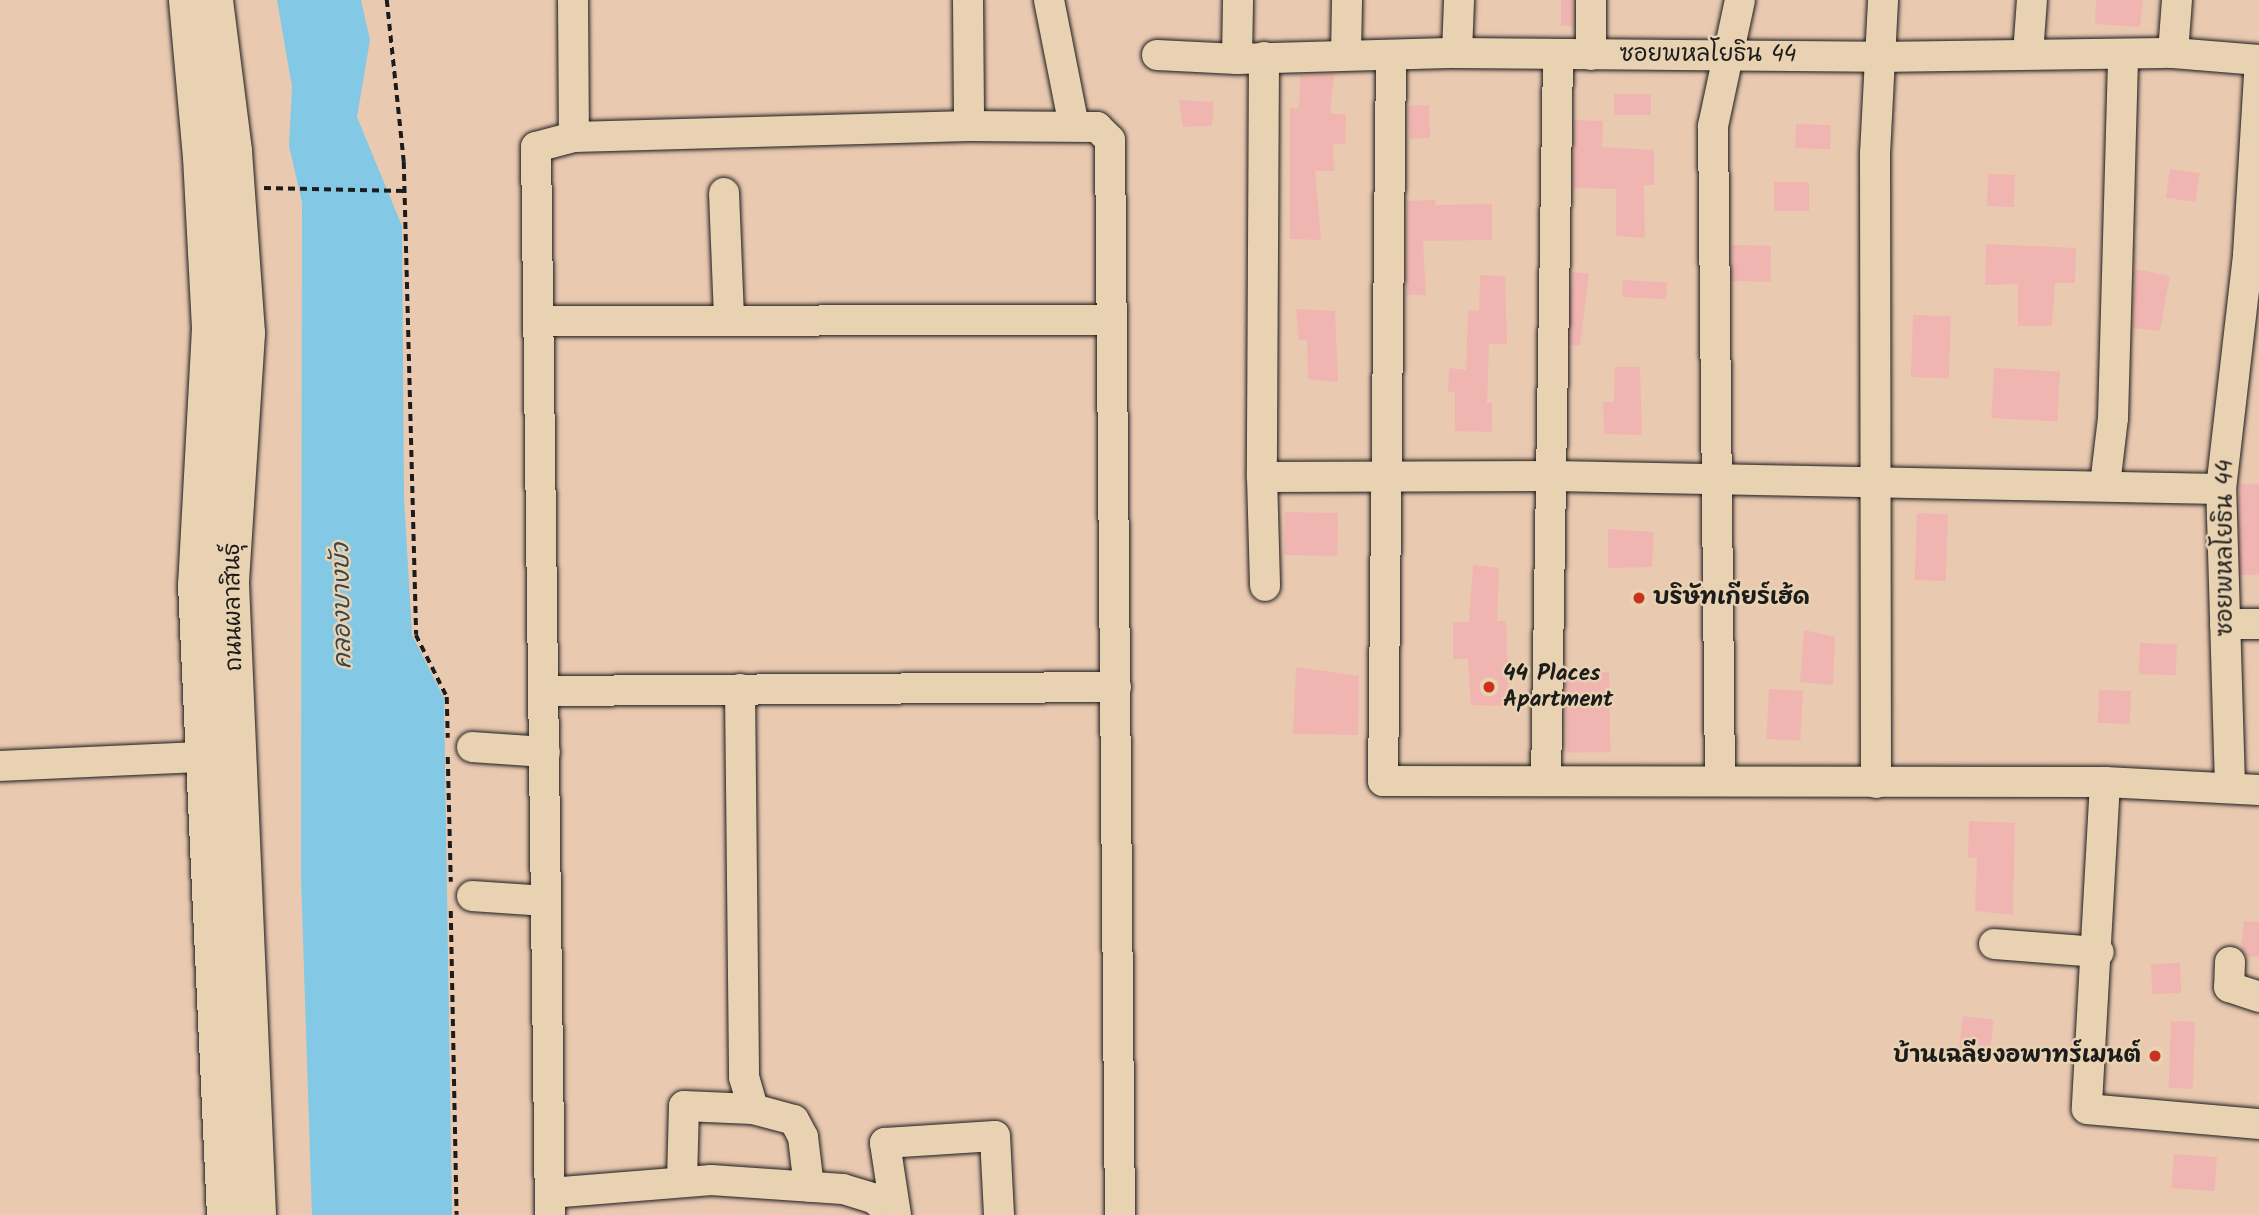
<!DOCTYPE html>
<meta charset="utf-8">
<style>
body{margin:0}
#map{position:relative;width:2259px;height:1215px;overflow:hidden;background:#eac9b1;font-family:Kalam,"Playpen Sans Thai",sans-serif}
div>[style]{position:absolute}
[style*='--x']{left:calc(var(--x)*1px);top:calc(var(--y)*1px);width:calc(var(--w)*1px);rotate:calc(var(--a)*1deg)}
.water>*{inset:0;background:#83c8e4}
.building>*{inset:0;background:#f0b5b0;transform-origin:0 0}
.path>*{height:3.5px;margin-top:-1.75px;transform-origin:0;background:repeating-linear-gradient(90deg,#1c1c1c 0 7px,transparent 0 12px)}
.roads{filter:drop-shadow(0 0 2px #1c1c1c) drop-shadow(0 0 2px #1c1c1c)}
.minor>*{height:30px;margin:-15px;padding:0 15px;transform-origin:15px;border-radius:15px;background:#e8d2b1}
.major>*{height:37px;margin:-18.5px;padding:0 18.5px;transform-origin:18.5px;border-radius:18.5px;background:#e8d2b1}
.dots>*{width:19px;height:19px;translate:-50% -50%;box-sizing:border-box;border:4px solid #e8d2b1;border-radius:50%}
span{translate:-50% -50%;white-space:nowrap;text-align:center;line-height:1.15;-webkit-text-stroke:5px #e8d2b1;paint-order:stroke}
.street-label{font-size:23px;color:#1c1c1c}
.poi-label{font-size:23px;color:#1c1c1c;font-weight:700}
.left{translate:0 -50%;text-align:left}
.right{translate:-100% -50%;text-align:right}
.water-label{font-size:24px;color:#36474e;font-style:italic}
</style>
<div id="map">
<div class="water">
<i style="clip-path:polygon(277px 0,361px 0,370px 40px,357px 117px,402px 226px,404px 498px,412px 635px,444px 698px,452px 1215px,312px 1215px,301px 878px,302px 202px,289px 146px,292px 87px)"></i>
</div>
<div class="building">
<i style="left:1561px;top:0;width:12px;height:26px"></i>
<i style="clip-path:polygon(2096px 0,2143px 0,2140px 27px,2095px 24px)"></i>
<i style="clip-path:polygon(1334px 74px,1330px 113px,1346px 115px,1345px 145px,1333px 143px,1334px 171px,1315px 171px,1321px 240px,1290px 239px,1290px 107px,1299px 109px,1300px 75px)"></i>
<i style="left:1614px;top:94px;width:37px;height:21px"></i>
<i style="clip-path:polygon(1179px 100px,1214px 102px,1212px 126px,1183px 127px)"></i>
<i style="left:1429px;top:105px;width:33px;height:21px;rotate:88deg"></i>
<i style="clip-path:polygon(1574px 120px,1603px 121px,1602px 147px,1654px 150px,1654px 185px,1644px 185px,1645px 238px,1616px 236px,1616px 189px,1573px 188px)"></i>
<i style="left:1796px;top:124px;width:35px;height:24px;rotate:2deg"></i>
<i style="left:2170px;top:169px;width:30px;height:29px;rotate:8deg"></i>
<i style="left:1988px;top:174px;width:27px;height:32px;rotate:2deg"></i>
<i style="left:1774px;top:182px;width:35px;height:29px"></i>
<i style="clip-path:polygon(1435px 200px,1436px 205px,1492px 204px,1492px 240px,1423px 241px,1426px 295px,1406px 295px,1407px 201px)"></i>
<i style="clip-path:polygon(1986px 244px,2076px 248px,2075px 283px,2055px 283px,2052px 326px,2018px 326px,2018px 284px,1985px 285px)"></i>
<i style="left:1732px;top:245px;width:39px;height:36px;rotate:1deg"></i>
<i style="clip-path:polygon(2135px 269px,2170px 276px,2160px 331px,2133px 328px)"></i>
<i style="left:1572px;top:272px;width:17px;height:72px;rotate:7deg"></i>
<i style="clip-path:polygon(1480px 275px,1505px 276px,1507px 344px,1489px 344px,1487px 403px,1492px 403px,1492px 432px,1455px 431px,1455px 392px,1448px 392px,1449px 368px,1466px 370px,1468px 310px,1479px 311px)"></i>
<i style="left:1623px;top:280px;width:44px;height:17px;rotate:3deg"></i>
<i style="clip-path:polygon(1296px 309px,1335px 311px,1338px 382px,1308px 379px,1307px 340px,1299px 340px)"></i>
<i style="left:1913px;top:315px;width:38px;height:62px;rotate:2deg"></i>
<i style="clip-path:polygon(1615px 367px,1640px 367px,1642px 435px,1604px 434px,1603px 402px,1614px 402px)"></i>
<i style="left:1994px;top:368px;width:66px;height:50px;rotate:3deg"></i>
<i style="left:2259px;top:484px;width:91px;height:20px;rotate:90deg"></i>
<i style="left:1285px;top:512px;width:53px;height:43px;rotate:1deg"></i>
<i style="left:1917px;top:513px;width:31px;height:67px;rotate:2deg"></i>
<i style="clip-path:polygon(1608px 529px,1654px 532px,1652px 567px,1608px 568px)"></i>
<i style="clip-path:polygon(1473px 565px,1499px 568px,1497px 621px,1506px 621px,1509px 706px,1471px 705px,1468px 659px,1453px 659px,1453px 622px,1469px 622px)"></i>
<i style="clip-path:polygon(1804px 630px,1835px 637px,1833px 685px,1800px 682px)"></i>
<i style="left:2140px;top:643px;width:37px;height:31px;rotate:2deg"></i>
<i style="clip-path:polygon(1296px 667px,1359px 676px,1358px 735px,1293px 734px)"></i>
<i style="left:1609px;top:672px;width:80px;height:44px;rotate:89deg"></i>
<i style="left:1769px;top:689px;width:34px;height:50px;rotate:3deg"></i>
<i style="left:2099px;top:690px;width:32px;height:33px;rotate:2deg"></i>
<i style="clip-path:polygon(1969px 821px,2015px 823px,2013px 915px,1975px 911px,1977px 858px,1968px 857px)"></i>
<i style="clip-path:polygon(2244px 921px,2259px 922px,2259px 957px,2246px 956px,2241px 949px)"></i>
<i style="left:2180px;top:963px;width:30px;height:29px;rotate:88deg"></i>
<i style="left:1963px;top:1016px;width:31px;height:37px;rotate:7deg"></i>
<i style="left:2171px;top:1021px;width:24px;height:67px;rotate:2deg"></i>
<i style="left:2174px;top:1154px;width:43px;height:34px;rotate:4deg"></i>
</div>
<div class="path">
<i style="--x:387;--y:0;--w:163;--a:84"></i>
<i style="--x:404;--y:162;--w:473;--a:88.5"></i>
<i style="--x:416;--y:635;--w:69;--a:63.4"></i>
<i style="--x:447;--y:697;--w:41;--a:88.6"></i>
<i style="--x:264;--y:188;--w:141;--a:1.2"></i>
<i style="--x:448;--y:757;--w:125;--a:88.6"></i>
<i style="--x:451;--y:911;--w:304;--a:88.9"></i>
</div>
<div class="roads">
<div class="minor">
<i style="--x:573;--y:0;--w:137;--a:89.6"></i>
<i style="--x:968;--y:0;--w:126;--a:89.5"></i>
<i style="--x:1049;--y:0;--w:128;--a:78.8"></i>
<i style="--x:1591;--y:0;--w:55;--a:90"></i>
<i style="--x:1457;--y:53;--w:53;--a:-87.8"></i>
<i style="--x:2173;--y:53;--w:53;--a:-85.7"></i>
<i style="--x:1346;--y:54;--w:54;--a:-88.9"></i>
<i style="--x:2028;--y:54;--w:54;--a:-85.8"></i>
<i style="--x:1157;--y:55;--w:80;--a:2.9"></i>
<i style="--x:1237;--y:59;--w:220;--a:-1.6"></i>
<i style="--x:1457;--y:53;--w:420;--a:0.5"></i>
<i style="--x:1877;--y:57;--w:296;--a:-0.8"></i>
<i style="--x:2173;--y:53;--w:86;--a:4.7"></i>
<i style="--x:1264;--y:57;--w:420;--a:90.3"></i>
<i style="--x:1262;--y:477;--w:292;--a:-0.2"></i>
<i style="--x:1554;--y:476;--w:667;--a:1.12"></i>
<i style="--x:1391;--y:57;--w:724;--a:90.63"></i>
<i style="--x:1383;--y:781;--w:722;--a:0.08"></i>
<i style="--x:2105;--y:782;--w:154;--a:3"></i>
<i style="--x:1237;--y:59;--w:59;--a:-89"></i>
<i style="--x:724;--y:193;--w:127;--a:87.7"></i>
<i style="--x:538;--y:321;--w:574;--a:-0.1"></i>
<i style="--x:1262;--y:477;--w:109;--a:88.4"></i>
<i style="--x:2105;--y:485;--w:67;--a:-83.2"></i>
<i style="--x:2113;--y:418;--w:362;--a:-88.4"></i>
<i style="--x:2225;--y:624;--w:34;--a:0"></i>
<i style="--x:740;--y:689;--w:388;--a:89.4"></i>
<i style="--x:744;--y:1077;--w:33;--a:74"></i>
<i style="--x:544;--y:691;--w:572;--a:-0.4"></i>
<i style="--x:472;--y:747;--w:73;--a:3.9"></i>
<i style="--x:0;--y:766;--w:201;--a:-2.6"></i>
<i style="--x:1546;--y:781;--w:726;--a:-89.05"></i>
<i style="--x:1720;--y:781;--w:655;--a:-90.61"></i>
<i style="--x:1713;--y:126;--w:129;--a:-77.9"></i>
<i style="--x:2105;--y:782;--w:327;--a:93.2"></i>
<i style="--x:2087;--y:1109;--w:173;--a:5"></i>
<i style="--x:1876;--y:783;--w:629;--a:-90.09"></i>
<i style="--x:1875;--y:154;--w:154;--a:-87"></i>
<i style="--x:2230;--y:786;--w:297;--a:-91.7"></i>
<i style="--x:2221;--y:489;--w:236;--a:-83.4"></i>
<i style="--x:2248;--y:255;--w:182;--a:-86.5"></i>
<i style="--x:472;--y:896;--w:74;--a:3.9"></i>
<i style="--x:1994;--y:944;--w:105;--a:4.4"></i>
<i style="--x:2230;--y:962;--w:25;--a:92"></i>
<i style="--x:2229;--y:987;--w:32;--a:18"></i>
<i style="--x:682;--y:1182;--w:76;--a:-88.5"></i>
<i style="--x:684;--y:1106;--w:69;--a:2.5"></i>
<i style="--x:753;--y:1109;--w:42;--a:15"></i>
<i style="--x:794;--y:1120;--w:19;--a:62"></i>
<i style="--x:803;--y:1137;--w:50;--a:83.2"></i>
<i style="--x:550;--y:1193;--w:162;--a:-4.6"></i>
<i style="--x:711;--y:1180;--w:132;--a:3.9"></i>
<i style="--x:843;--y:1189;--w:34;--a:17"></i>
<i style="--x:875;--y:1199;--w:23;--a:43"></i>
<i style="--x:550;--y:1215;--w:1068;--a:-90.75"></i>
<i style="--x:536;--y:147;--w:39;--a:-15"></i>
<i style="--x:574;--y:137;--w:395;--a:-1.6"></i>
<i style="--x:969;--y:126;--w:128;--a:0.4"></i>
<i style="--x:1097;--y:127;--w:18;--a:45"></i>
<i style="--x:1110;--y:140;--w:1075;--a:89.47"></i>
<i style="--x:896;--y:1215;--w:73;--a:-98.7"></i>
<i style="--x:885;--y:1143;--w:110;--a:-3.6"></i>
<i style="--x:995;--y:1136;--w:79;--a:87.1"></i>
</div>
<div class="major">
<i style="--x:187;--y:0;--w:157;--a:84.9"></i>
<i style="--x:201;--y:156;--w:172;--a:87"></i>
<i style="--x:210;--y:328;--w:256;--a:93.1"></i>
<i style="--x:196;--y:584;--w:632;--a:87.37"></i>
<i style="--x:214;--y:0;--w:152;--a:82.8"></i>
<i style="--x:233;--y:151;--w:182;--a:85.9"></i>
<i style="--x:246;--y:333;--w:251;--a:93.7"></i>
<i style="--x:230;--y:583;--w:633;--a:87.55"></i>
</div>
</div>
<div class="dots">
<i style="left:1639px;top:598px;background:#c8321e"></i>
<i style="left:1489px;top:687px;background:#c8321e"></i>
<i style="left:2155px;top:1056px;background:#c8321e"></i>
</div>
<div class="street-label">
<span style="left:1708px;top:55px">ซอยพหลโยธิน 44</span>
<span style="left:2226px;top:548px;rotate:-90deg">ซอยพหลโยธิน 44</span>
<span style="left:234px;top:607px;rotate:-91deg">ถนนผลาสินธุ์</span>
</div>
<div class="poi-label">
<span class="left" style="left:1653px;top:598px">บริษัทเกียร์เฮ้ด</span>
<span class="left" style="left:1503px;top:687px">44 Places<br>Apartment</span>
<span class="right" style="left:2141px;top:1056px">บ้านเฉลียงอพาทร์เมนต์</span>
</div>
<div class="water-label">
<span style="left:343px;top:606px;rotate:-91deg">คลองบางบัว</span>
</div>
</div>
